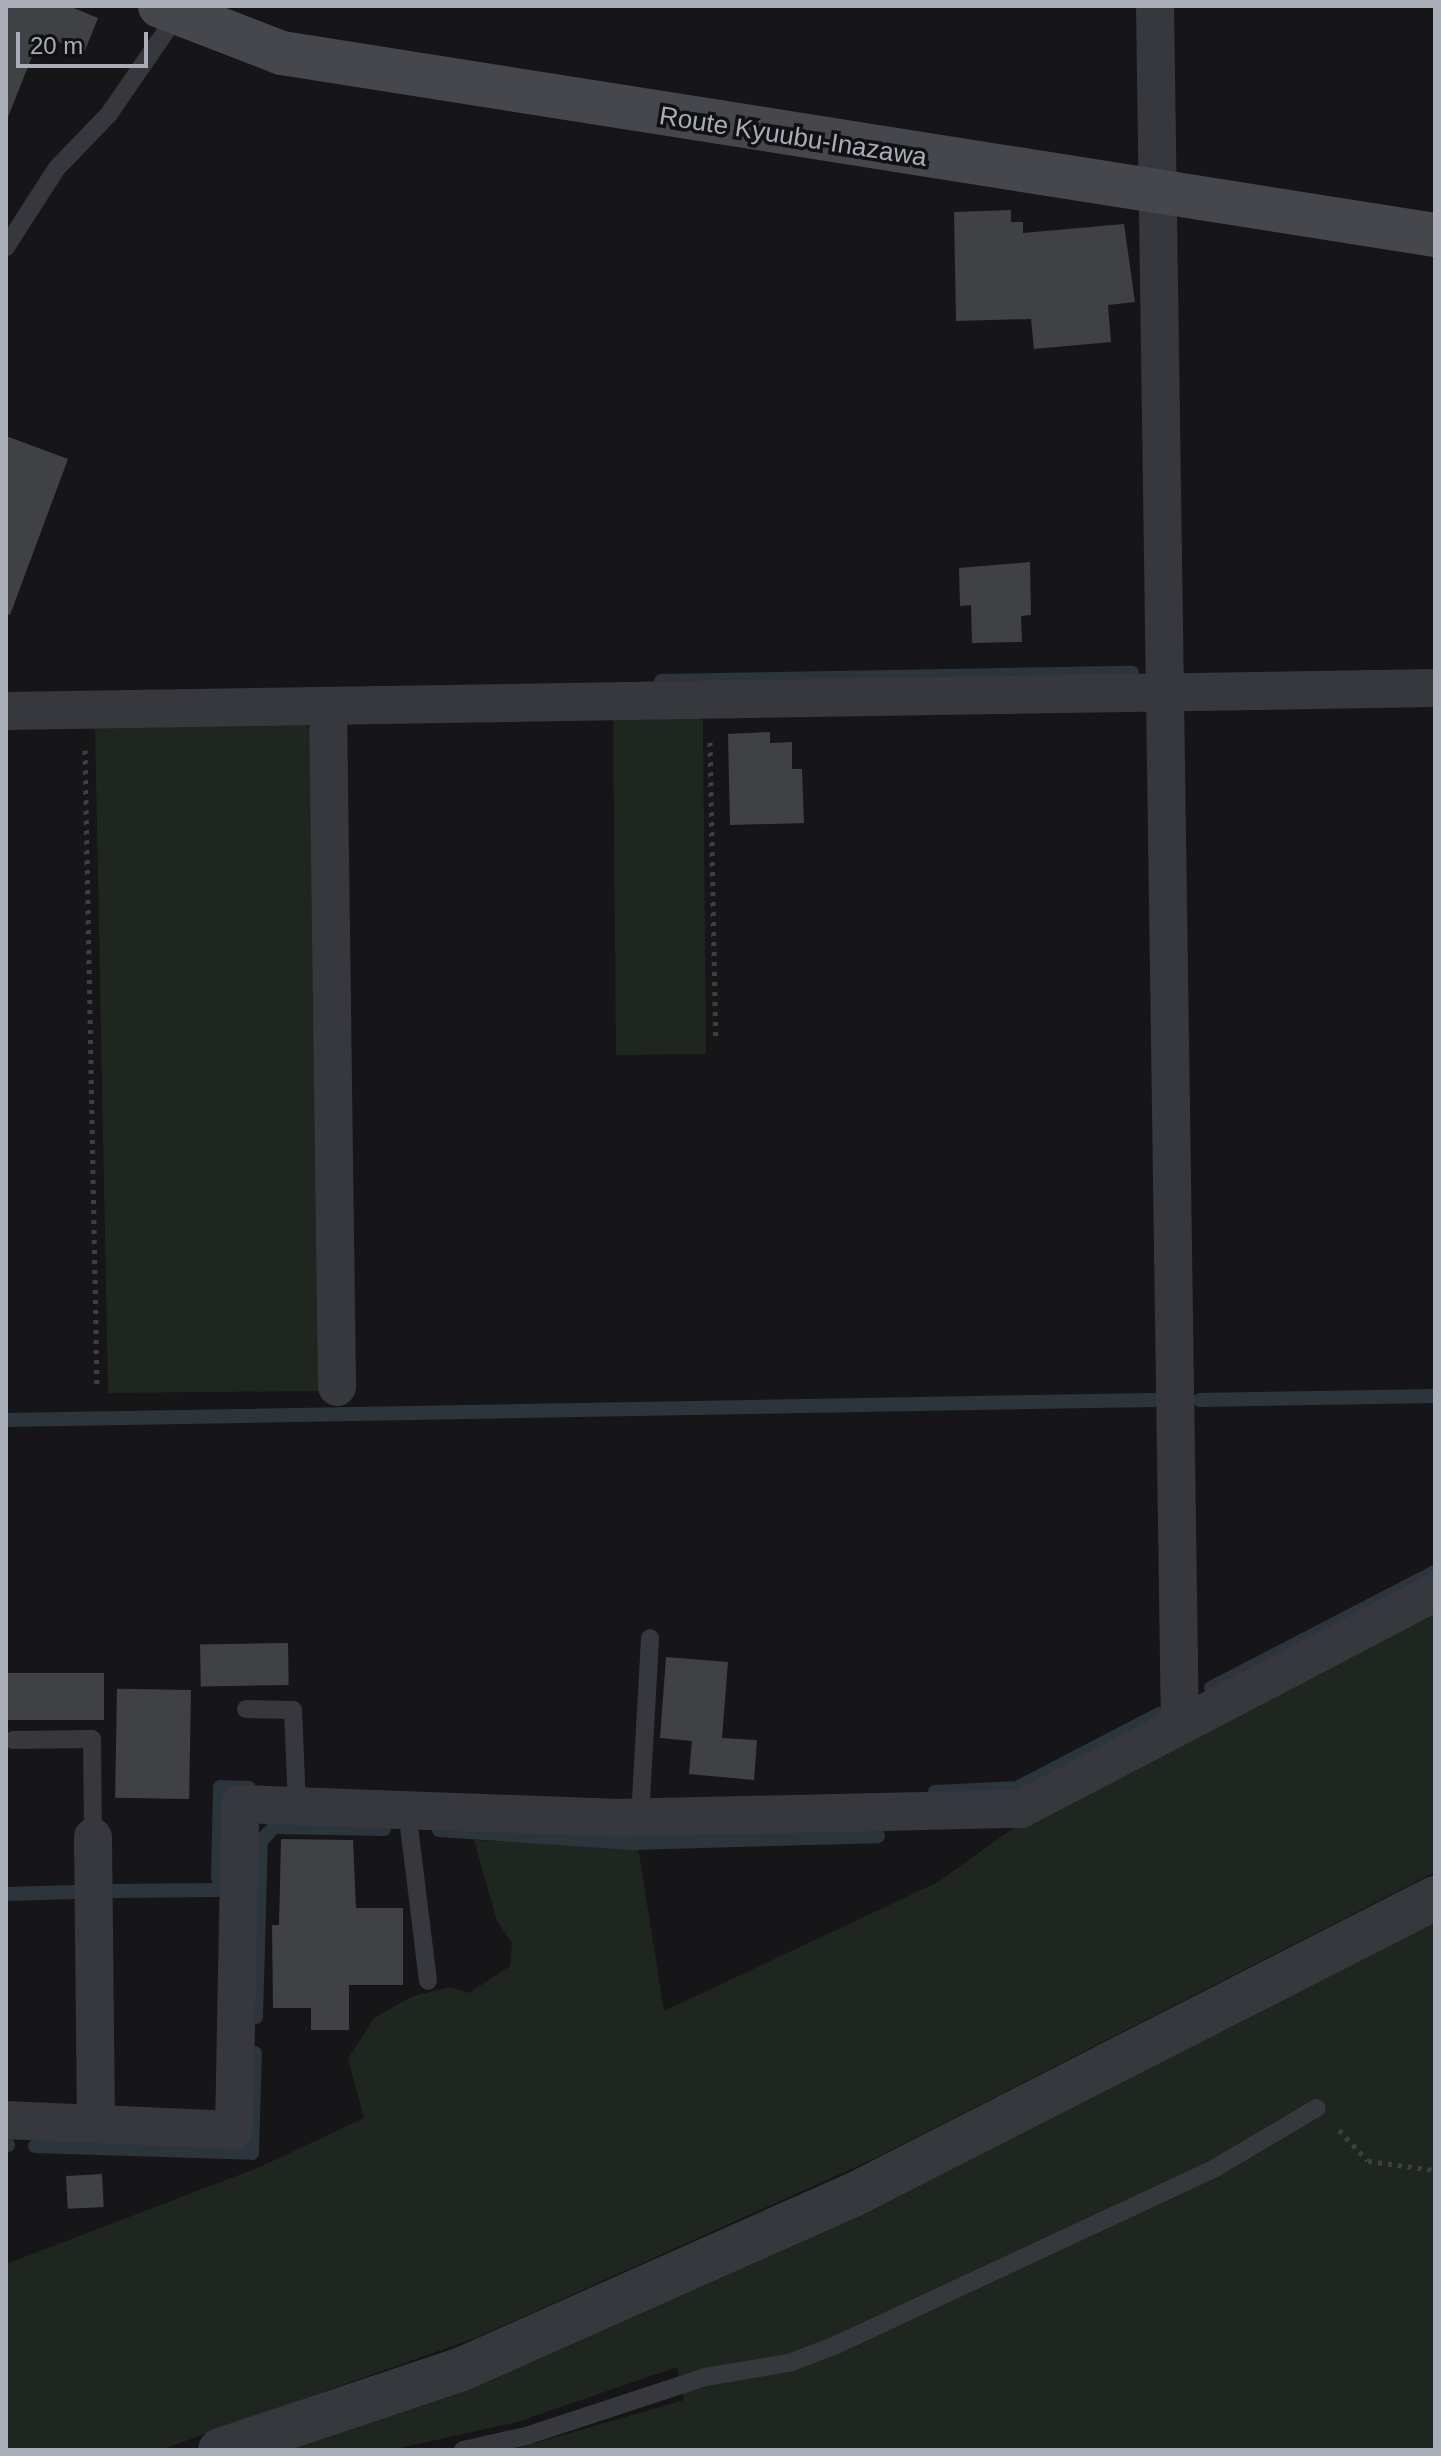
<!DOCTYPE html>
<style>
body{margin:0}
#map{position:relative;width:1441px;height:2456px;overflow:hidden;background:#161618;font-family:Helvetica,sans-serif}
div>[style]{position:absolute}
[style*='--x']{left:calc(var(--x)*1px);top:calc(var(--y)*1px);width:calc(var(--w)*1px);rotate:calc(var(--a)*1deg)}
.green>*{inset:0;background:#1e261f}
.stream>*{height:14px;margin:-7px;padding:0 7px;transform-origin:7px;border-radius:7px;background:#2c353c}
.building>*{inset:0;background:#404145;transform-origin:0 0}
.path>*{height:5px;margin-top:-2.5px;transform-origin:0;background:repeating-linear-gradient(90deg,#3d3f44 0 4px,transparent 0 10px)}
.service>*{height:18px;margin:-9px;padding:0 9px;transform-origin:9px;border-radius:9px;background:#37383d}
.minor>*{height:38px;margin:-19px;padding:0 19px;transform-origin:19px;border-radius:19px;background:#37383d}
.tertiary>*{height:44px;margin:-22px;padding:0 22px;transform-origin:22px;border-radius:22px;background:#37383d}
.secondary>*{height:44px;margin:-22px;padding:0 22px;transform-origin:22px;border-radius:22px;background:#45474d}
span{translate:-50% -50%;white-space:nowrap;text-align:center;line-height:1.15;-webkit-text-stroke:7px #111113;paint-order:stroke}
.street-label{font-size:26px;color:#a8adb8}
.frame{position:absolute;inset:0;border:8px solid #a8adb8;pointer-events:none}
.scale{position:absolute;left:16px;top:32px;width:132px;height:36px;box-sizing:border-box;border:4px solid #a8adb8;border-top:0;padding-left:10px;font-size:24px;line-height:28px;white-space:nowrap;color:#a8adb8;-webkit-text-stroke:6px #111113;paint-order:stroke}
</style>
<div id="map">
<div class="green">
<i style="clip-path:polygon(696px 715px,703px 721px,706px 1054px,616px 1055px,613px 716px)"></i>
<i style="clip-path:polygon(300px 721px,313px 731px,322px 1391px,108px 1393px,95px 726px)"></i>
<i style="clip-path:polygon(1435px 1611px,1435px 1872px,876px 2158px,478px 2337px,160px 2450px,6px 2450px,6px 2264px,260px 2167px,364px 2118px,348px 2059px,374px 2018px,413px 1996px,451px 1987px,469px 1993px,510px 1966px,512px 1943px,497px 1921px,474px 1840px,638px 1847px,664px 2011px,938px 1882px,1033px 1814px)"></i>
<i style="clip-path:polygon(1435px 1921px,1435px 2450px,511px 2450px,684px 2400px,677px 2367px,517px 2422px,391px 2450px,283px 2450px,833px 2225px)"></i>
</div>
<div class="stream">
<i style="--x:661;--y:681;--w:471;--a:-1"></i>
<i style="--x:1200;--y:1400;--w:235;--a:-1"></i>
<i style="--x:6;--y:1420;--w:1148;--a:-1"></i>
<i style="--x:1211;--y:1688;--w:252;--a:-27.4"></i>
<i style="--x:935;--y:1792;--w:82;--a:-2.8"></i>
<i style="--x:1017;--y:1788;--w:160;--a:-27.5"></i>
<i style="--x:439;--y:1830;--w:193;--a:3.9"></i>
<i style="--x:632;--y:1843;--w:246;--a:-1.6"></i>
<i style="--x:218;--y:1878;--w:91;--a:-88.7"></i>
<i style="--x:220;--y:1787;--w:29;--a:2"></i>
<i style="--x:115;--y:1891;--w:102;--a:-0.6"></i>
<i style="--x:6;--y:1894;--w:69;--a:-1.7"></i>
<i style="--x:256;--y:2017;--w:176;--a:-88.4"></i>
<i style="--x:261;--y:1841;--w:19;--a:-47"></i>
<i style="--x:274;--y:1827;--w:110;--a:1"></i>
<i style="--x:6;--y:2145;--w:2;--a:0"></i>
<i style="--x:35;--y:2146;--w:217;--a:1.8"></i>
<i style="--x:252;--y:2153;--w:100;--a:-88.3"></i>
</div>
<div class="building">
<i style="clip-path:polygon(6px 6px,69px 6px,98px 18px,84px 53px,41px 34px,8px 117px)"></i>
<i style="clip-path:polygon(1011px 210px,1011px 222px,1023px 222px,1023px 233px,1124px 224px,1135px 302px,1108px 305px,1111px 342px,1034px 349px,1031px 319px,956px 321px,954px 212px)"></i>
<i style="clip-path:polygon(6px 436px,68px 459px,10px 615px,6px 614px)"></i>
<i style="clip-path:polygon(1030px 562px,1031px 615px,1021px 616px,1022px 642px,972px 643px,971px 605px,960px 606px,959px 568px)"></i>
<i style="clip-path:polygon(770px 732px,770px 743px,792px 742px,792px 769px,802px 769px,804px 823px,730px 825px,728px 734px)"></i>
<i style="left:288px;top:1643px;width:42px;height:88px;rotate:89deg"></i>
<i style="clip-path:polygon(666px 1657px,728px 1662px,722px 1738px,757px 1740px,754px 1780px,689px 1774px,692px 1741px,660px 1738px)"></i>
<i style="left:104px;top:1673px;width:47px;height:98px;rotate:90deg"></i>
<i style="left:191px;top:1690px;width:109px;height:74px;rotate:91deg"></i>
<i style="clip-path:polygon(281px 1839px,353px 1840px,356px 1908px,403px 1908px,403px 1985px,349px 1985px,349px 2030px,311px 2030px,311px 2008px,273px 2008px,272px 1925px,279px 1925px)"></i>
<i style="left:102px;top:2174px;width:33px;height:36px;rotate:87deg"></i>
</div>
<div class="path">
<i style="--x:710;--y:742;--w:299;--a:88.9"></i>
<i style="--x:85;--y:750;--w:639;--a:88.92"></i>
<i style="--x:1339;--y:2130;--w:42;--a:46.9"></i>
<i style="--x:1368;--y:2161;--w:68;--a:7.7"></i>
</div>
<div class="service">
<i style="--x:6;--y:247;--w:94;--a:-57.2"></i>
<i style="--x:57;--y:168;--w:75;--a:-46.1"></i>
<i style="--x:109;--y:114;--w:124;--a:-55.5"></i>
<i style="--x:246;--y:1709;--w:47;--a:1.2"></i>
<i style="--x:293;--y:1710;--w:95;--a:87.6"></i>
<i style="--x:13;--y:1740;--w:79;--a:-0.7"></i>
<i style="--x:92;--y:1739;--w:98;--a:89.4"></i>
<i style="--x:407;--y:1810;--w:172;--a:83"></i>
<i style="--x:640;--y:1818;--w:180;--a:-86.8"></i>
<i style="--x:463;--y:2450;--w:65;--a:-12.5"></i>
<i style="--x:526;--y:2436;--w:188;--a:-18.2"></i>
<i style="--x:705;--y:2377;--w:85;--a:-9.5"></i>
<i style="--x:789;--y:2363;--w:50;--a:-21"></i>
<i style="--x:836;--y:2345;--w:418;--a:-25"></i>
<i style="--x:1215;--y:2168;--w:118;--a:-30.5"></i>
</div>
<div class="minor">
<i style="--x:1155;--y:6;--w:1716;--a:89.17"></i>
<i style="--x:328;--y:706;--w:681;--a:89.24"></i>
<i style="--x:6;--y:711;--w:1429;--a:-0.92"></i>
<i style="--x:93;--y:1837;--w:287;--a:89.4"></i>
<i style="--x:6;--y:2120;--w:228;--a:2.5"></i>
<i style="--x:234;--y:2130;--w:326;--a:-88.9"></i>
<i style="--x:240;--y:1804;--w:374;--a:2.1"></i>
<i style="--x:614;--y:1818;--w:407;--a:-1.3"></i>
<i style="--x:1021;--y:1809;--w:467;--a:-27.6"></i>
</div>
<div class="tertiary">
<i style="--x:220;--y:2450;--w:255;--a:-18.5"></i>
<i style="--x:462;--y:2369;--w:435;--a:-24"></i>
<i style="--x:859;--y:2192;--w:647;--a:-27.04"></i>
</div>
<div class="secondary">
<i style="--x:160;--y:6;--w:131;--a:21.1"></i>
<i style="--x:282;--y:53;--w:1167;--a:8.97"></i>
</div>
<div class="street-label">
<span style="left:793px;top:137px;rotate:9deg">Route Kyuubu-Inazawa</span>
</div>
<div class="frame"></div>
<div class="scale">20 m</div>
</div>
